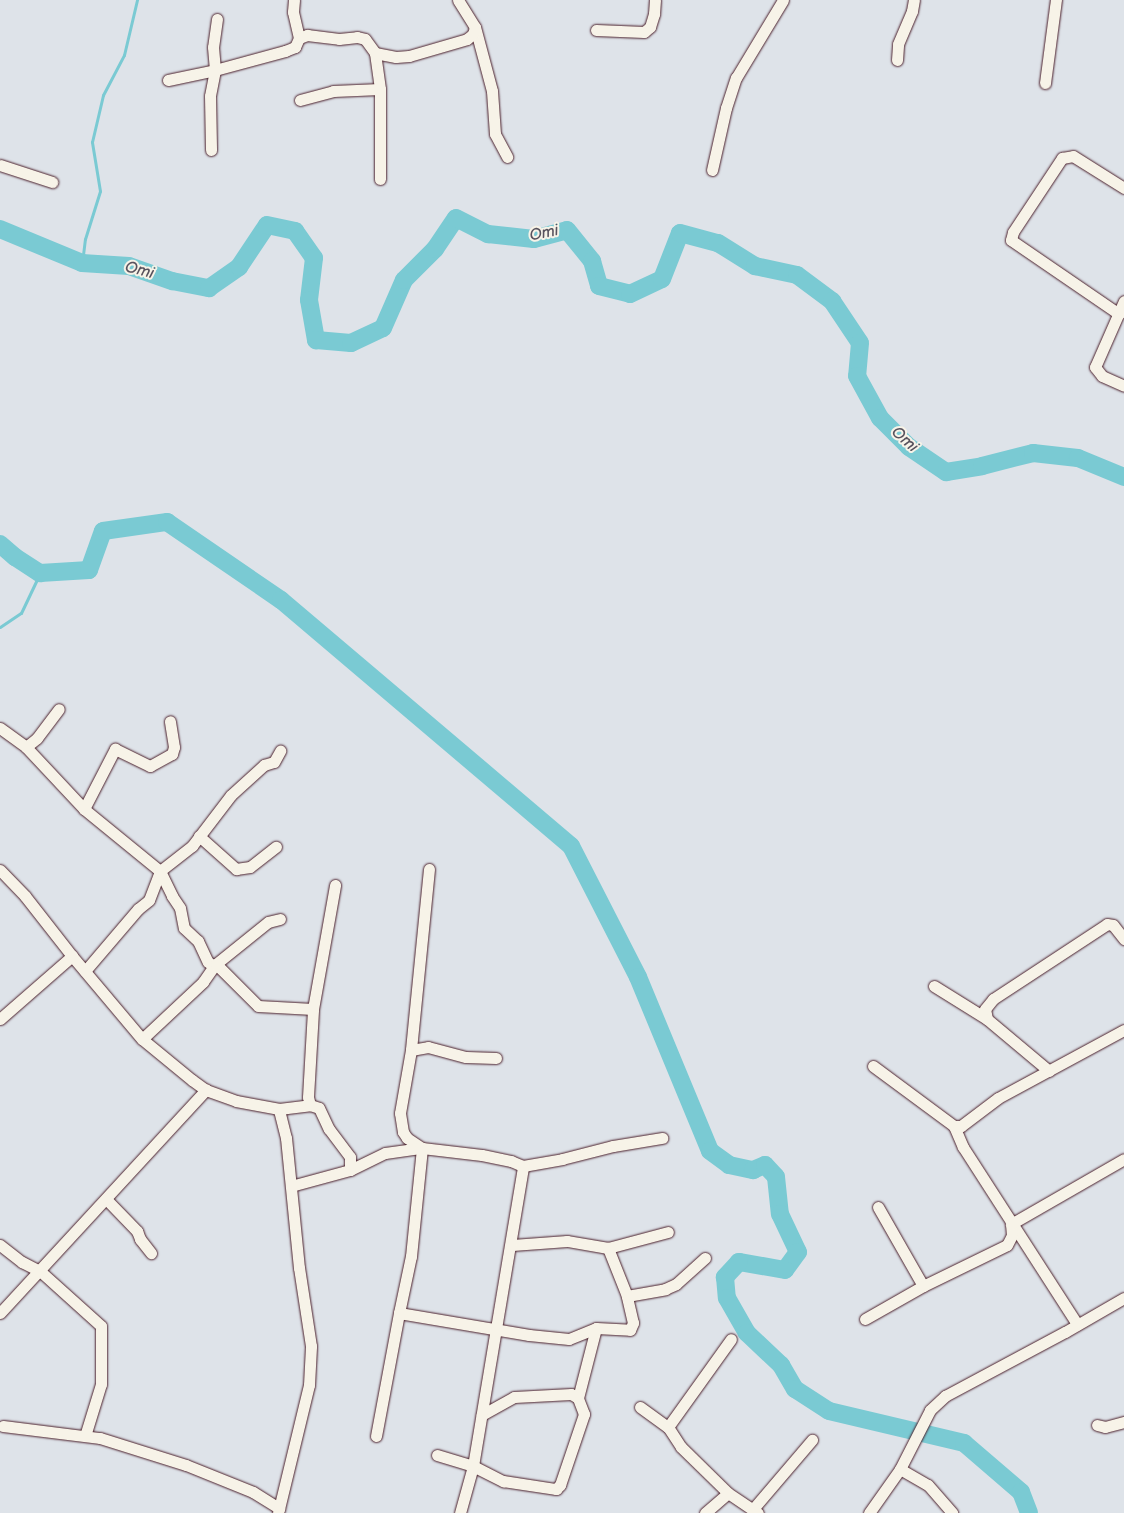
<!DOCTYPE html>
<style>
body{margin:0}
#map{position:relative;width:1124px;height:1513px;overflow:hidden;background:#dee3e9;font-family:"Balsamiq Sans",sans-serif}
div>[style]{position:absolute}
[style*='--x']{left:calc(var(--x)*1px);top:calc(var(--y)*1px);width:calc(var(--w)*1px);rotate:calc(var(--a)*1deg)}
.stream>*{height:3px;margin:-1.5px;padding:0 1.5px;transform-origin:1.5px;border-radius:1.5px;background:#7acad3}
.river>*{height:18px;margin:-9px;padding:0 9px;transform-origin:9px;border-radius:9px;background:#7acad3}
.roads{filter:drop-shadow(0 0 1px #4a1f2b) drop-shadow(0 0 1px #4a1f2b)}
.minor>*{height:11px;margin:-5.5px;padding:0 5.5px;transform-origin:5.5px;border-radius:5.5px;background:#f7f3e8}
span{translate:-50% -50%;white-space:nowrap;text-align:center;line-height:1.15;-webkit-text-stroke:4px #f7f3e8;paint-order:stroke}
.water-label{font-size:16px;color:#58525d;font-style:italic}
</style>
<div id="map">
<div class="stream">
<i style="--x:82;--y:263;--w:24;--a:-83"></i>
<i style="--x:85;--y:239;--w:50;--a:-72.6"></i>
<i style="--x:100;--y:191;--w:50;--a:-99.3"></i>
<i style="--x:92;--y:142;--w:48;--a:-76.8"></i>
<i style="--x:103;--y:95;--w:45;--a:-62.3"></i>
<i style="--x:124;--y:55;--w:57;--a:-76.7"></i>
<i style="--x:0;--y:627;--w:25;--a:-34"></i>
<i style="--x:21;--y:613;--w:44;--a:-64.6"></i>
</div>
<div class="river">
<i style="--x:0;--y:229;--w:89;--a:22.5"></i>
<i style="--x:82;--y:263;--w:47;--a:3.7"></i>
<i style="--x:129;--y:266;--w:46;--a:19.2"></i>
<i style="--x:172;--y:281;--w:38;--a:11"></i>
<i style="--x:209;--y:288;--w:37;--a:-35"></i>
<i style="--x:239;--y:267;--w:50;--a:-56.3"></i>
<i style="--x:267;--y:225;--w:29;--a:12"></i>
<i style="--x:295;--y:231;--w:33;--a:55"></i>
<i style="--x:314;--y:258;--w:42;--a:96.8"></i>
<i style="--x:309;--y:300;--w:41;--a:80.1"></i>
<i style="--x:316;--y:340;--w:35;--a:5"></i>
<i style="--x:351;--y:343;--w:35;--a:-25"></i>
<i style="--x:383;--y:328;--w:52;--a:-66.4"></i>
<i style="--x:404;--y:280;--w:44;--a:-45"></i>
<i style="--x:435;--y:249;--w:37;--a:-56"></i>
<i style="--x:456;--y:218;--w:36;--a:27"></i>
<i style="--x:488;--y:234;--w:46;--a:6.2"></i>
<i style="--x:534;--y:239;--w:34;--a:-15"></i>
<i style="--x:567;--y:230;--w:40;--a:51"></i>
<i style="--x:592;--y:261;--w:26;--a:74"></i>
<i style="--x:599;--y:286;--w:32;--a:14"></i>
<i style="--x:630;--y:294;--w:35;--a:-25"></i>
<i style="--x:662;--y:279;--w:49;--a:-68.6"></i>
<i style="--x:680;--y:233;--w:39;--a:15"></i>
<i style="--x:718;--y:243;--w:44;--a:31.9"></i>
<i style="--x:755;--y:266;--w:43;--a:12.1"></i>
<i style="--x:797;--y:275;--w:44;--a:36.6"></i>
<i style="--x:832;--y:301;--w:50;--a:56.3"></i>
<i style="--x:860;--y:343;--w:33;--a:95"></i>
<i style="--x:857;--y:376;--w:48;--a:61.3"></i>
<i style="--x:880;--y:418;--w:41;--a:45"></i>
<i style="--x:909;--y:447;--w:45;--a:34"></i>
<i style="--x:946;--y:472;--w:36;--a:-9"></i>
<i style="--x:982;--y:466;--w:53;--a:-14.3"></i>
<i style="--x:1033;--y:453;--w:45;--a:6.3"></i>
<i style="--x:1078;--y:458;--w:50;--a:22.4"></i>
<i style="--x:0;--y:544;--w:20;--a:41"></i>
<i style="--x:15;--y:557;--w:30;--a:33"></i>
<i style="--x:40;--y:573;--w:49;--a:-3.5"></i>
<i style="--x:89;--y:570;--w:41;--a:-70.3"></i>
<i style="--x:103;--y:531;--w:65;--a:-8"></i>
<i style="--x:167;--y:522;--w:138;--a:34.4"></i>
<i style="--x:281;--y:600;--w:380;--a:40.3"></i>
<i style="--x:571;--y:846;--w:147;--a:62.9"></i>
<i style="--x:638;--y:977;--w:188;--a:67.5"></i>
<i style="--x:710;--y:1151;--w:24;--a:36"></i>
<i style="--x:729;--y:1165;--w:25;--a:12"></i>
<i style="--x:753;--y:1170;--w:13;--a:-23"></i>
<i style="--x:765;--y:1165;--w:16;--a:47"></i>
<i style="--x:776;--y:1177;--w:37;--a:84"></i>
<i style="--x:780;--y:1214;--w:42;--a:64.7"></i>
<i style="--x:798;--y:1252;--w:22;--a:126"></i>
<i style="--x:785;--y:1270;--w:47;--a:-170.1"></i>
<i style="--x:739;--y:1262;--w:21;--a:133"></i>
<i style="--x:725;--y:1277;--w:21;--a:85"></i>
<i style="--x:727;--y:1298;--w:40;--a:60.3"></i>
<i style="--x:747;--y:1333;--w:47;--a:43.3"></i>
<i style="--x:781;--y:1365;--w:28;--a:60"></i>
<i style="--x:795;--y:1389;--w:40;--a:32.9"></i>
<i style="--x:829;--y:1411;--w:139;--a:13.3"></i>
<i style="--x:964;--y:1443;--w:75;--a:40.7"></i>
<i style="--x:1021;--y:1492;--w:22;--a:69"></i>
</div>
<div class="roads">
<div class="minor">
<i style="--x:294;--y:0;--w:12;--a:95"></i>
<i style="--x:293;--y:12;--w:27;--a:77"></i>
<i style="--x:458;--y:0;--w:32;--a:58"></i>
<i style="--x:475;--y:27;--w:66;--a:75.1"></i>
<i style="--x:492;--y:91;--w:43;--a:86"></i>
<i style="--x:495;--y:134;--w:26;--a:62"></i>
<i style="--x:217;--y:19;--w:28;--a:98"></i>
<i style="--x:213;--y:47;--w:23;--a:85"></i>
<i style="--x:215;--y:70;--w:73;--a:-15.2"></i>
<i style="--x:285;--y:51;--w:11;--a:-22"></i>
<i style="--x:295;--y:47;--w:10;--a:-66"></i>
<i style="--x:299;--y:38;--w:9;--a:-21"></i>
<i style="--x:307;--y:35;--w:32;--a:7"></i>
<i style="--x:339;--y:39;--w:18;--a:-6"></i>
<i style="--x:357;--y:37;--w:8;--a:14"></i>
<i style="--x:365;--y:39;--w:17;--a:54"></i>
<i style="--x:375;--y:53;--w:21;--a:11"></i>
<i style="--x:396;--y:57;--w:13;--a:-4"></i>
<i style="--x:409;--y:56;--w:60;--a:-16.3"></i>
<i style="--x:467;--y:39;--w:8;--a:-40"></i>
<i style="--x:473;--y:34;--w:7;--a:-74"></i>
<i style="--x:596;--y:30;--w:48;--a:2.4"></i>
<i style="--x:644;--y:32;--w:8;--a:-40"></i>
<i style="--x:650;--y:27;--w:14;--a:-73"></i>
<i style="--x:654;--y:14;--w:14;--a:-86"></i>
<i style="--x:375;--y:53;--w:36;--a:82"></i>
<i style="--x:380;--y:89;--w:90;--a:90"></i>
<i style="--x:897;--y:60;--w:16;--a:-86"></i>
<i style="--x:898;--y:44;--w:36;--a:-67"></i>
<i style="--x:912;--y:11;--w:11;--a:-80"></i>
<i style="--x:168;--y:80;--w:48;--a:-12"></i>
<i style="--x:215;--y:70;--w:26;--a:101"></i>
<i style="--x:210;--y:96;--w:54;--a:88.9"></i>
<i style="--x:1045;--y:83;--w:84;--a:-82.5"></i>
<i style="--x:300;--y:100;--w:34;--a:-15"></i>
<i style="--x:333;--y:91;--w:47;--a:-2.4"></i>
<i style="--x:0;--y:165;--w:55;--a:18.1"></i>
<i style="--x:712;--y:170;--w:64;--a:-77.3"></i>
<i style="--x:726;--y:108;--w:32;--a:-72"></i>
<i style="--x:736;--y:78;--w:91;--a:-58.9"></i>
<i style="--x:1124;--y:301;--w:72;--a:113.7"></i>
<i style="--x:1095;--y:367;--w:11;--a:52"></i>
<i style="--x:1102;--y:376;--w:24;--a:24"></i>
<i style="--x:1119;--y:314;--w:131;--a:-145.6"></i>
<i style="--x:1011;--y:240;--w:8;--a:-76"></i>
<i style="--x:1013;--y:232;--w:89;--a:-56.5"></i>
<i style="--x:1062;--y:158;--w:11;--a:-10"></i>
<i style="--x:1073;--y:156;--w:60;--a:32.1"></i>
<i style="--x:0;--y:728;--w:32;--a:36"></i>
<i style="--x:26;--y:747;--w:85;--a:46.9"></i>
<i style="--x:84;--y:809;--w:98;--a:39.2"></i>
<i style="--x:160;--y:871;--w:28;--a:64"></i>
<i style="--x:172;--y:896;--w:14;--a:56"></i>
<i style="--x:180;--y:908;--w:20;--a:79"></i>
<i style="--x:184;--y:928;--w:19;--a:43"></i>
<i style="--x:198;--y:941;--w:23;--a:65"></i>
<i style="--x:208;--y:962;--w:7;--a:34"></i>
<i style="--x:214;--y:966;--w:19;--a:125"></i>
<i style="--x:203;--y:982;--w:83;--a:136.9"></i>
<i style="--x:26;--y:747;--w:14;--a:-39"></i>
<i style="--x:37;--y:738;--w:36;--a:-53"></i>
<i style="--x:84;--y:809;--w:68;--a:-62.7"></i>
<i style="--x:115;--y:749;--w:39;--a:26"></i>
<i style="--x:150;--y:766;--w:25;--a:-29"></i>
<i style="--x:172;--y:754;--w:7;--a:-74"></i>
<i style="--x:174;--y:747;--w:26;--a:-99"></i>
<i style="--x:199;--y:836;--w:50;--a:41.7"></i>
<i style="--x:236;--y:869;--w:14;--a:-8"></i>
<i style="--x:250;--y:867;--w:33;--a:-38"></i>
<i style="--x:429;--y:869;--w:182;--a:95.7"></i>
<i style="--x:411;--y:1050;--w:64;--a:99.9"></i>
<i style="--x:400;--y:1113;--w:19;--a:81"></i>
<i style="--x:403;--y:1132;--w:7;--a:56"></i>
<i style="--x:407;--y:1138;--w:18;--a:34"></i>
<i style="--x:422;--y:1148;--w:60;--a:6.7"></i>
<i style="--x:482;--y:1155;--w:30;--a:12"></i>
<i style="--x:511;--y:1161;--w:13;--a:23"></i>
<i style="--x:523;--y:1166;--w:40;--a:-10"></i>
<i style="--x:562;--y:1159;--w:53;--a:-14.3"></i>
<i style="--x:613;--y:1146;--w:50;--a:-9.3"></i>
<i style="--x:0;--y:870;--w:36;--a:46"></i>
<i style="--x:25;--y:896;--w:76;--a:51.9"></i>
<i style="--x:72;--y:956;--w:109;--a:49.9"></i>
<i style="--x:142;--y:1039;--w:65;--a:39.4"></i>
<i style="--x:192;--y:1080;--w:17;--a:36"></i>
<i style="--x:206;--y:1090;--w:32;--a:20"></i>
<i style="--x:236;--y:1101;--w:44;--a:10.5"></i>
<i style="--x:279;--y:1109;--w:31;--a:-7"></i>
<i style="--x:310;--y:1105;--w:8;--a:-104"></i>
<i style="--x:308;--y:1097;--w:88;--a:-86.7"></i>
<i style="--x:313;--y:1009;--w:126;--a:-79.9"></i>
<i style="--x:280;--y:919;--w:12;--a:166"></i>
<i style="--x:268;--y:922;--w:67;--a:141.1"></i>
<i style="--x:216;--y:964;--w:59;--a:45"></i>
<i style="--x:258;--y:1006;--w:55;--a:3.1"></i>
<i style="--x:85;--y:971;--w:82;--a:-49.5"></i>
<i style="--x:138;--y:909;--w:14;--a:-39"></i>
<i style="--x:149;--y:900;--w:31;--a:-69"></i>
<i style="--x:160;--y:871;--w:41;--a:-38"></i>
<i style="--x:192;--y:846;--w:64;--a:-52.6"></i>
<i style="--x:231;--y:795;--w:45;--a:-42.3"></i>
<i style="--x:264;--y:765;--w:10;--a:-17"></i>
<i style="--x:274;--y:762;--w:13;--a:-61"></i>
<i style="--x:934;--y:986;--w:62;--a:31.9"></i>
<i style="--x:0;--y:1019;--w:96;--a:-41.2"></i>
<i style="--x:411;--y:1050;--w:17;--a:-10"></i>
<i style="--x:428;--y:1047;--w:39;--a:15"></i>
<i style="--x:466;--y:1057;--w:30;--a:2"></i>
<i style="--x:873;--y:1066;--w:101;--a:36.5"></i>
<i style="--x:954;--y:1126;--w:7;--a:0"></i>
<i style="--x:961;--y:1126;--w:46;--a:-37.1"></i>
<i style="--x:998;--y:1098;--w:143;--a:-28.4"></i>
<i style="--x:1049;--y:1071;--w:81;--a:-140"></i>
<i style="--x:987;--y:1019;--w:10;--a:-101"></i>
<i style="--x:985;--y:1009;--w:13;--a:-51"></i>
<i style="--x:993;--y:999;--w:136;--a:-33.3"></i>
<i style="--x:1107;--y:924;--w:6;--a:9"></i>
<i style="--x:1113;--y:925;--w:18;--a:52"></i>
<i style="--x:310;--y:1105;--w:9;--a:18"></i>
<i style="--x:319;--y:1108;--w:23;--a:65"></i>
<i style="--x:329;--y:1129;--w:35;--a:53"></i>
<i style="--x:350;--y:1157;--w:13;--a:90"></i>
<i style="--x:350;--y:1170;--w:39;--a:-26"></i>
<i style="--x:385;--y:1153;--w:37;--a:-8"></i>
<i style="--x:422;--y:1148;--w:109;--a:95.8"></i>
<i style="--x:411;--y:1256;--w:58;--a:101.9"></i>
<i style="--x:399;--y:1313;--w:132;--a:9.6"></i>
<i style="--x:529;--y:1335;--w:40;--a:5.7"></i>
<i style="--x:569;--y:1339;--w:29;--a:-22"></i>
<i style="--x:596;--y:1328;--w:34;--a:3"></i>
<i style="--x:630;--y:1330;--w:8;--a:-67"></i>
<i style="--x:633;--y:1323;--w:28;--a:-103"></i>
<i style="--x:627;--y:1296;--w:52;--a:-111.6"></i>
<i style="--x:608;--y:1248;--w:42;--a:-170.3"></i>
<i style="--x:567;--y:1241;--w:55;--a:175.8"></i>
<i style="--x:954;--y:1126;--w:23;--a:67"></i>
<i style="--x:963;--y:1147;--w:211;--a:57.2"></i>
<i style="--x:291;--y:1186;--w:61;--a:-15.2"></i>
<i style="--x:106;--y:1199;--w:45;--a:45.9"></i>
<i style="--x:137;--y:1231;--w:9;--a:69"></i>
<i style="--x:140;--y:1239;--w:18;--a:52"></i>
<i style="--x:878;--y:1207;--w:91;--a:60.3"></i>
<i style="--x:0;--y:1245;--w:28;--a:38"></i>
<i style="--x:22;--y:1262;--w:20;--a:27"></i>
<i style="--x:40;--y:1271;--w:82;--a:42"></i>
<i style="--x:101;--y:1326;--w:58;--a:90"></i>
<i style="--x:101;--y:1384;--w:54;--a:107.1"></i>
<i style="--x:608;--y:1248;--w:62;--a:-14.9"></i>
<i style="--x:627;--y:1296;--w:39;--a:-10"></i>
<i style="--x:665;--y:1289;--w:12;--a:-24"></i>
<i style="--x:676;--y:1284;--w:39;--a:-42"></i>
<i style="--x:0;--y:1313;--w:304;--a:-47.3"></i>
<i style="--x:865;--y:1319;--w:67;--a:-29.6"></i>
<i style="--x:923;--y:1286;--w:93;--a:-26"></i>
<i style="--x:1007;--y:1245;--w:11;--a:-63"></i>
<i style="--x:1012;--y:1235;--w:11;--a:-95"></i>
<i style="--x:1011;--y:1224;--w:130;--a:-29.9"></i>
<i style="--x:578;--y:1398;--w:72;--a:-75.6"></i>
<i style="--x:640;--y:1407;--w:34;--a:36"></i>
<i style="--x:668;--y:1427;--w:24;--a:57"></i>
<i style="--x:681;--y:1447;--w:66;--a:44.4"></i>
<i style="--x:728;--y:1493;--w:36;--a:34"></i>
<i style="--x:1097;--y:1425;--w:8;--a:14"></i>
<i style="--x:1105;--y:1427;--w:20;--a:-15"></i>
<i style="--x:3;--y:1426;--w:98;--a:7.1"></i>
<i style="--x:100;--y:1438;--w:90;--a:17.4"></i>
<i style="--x:186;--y:1465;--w:72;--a:21.9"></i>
<i style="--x:253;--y:1492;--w:31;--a:32"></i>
<i style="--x:668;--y:1427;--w:108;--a:-54.4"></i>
<i style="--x:376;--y:1436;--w:125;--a:-79.4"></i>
<i style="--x:437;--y:1455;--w:38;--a:17"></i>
<i style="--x:473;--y:1466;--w:34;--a:27"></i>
<i style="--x:503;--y:1481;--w:54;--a:8.6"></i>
<i style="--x:556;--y:1489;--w:6;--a:-45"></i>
<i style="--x:560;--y:1485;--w:75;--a:-71.3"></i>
<i style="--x:584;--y:1414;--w:17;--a:-111"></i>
<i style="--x:578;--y:1398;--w:8;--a:-150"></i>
<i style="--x:571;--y:1394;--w:57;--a:177"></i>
<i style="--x:514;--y:1397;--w:37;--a:151"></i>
<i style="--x:900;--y:1469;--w:32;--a:30"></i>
<i style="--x:928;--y:1485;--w:37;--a:49"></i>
<i style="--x:753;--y:1509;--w:91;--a:-49.5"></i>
<i style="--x:278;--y:1513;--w:132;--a:-76.4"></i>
<i style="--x:309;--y:1385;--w:39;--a:-87"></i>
<i style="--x:311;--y:1346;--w:79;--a:-98.7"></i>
<i style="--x:299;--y:1268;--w:131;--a:-95.7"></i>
<i style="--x:286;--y:1138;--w:30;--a:-104"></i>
<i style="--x:460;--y:1513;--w:49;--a:-74.5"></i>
<i style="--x:473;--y:1466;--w:304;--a:-80.5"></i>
<i style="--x:705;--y:1513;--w:30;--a:-41"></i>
<i style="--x:869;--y:1513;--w:54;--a:-54.8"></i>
<i style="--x:900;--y:1469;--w:66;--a:-63"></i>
<i style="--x:930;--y:1410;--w:21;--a:-43"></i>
<i style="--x:945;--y:1396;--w:136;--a:-28.1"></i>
<i style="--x:1065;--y:1332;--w:68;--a:-30"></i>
</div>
</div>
<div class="water-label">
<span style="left:544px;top:234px;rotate:-11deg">Omi</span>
<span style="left:139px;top:271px;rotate:15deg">Omi</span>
<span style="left:904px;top:440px;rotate:42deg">Omi</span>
</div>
</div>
